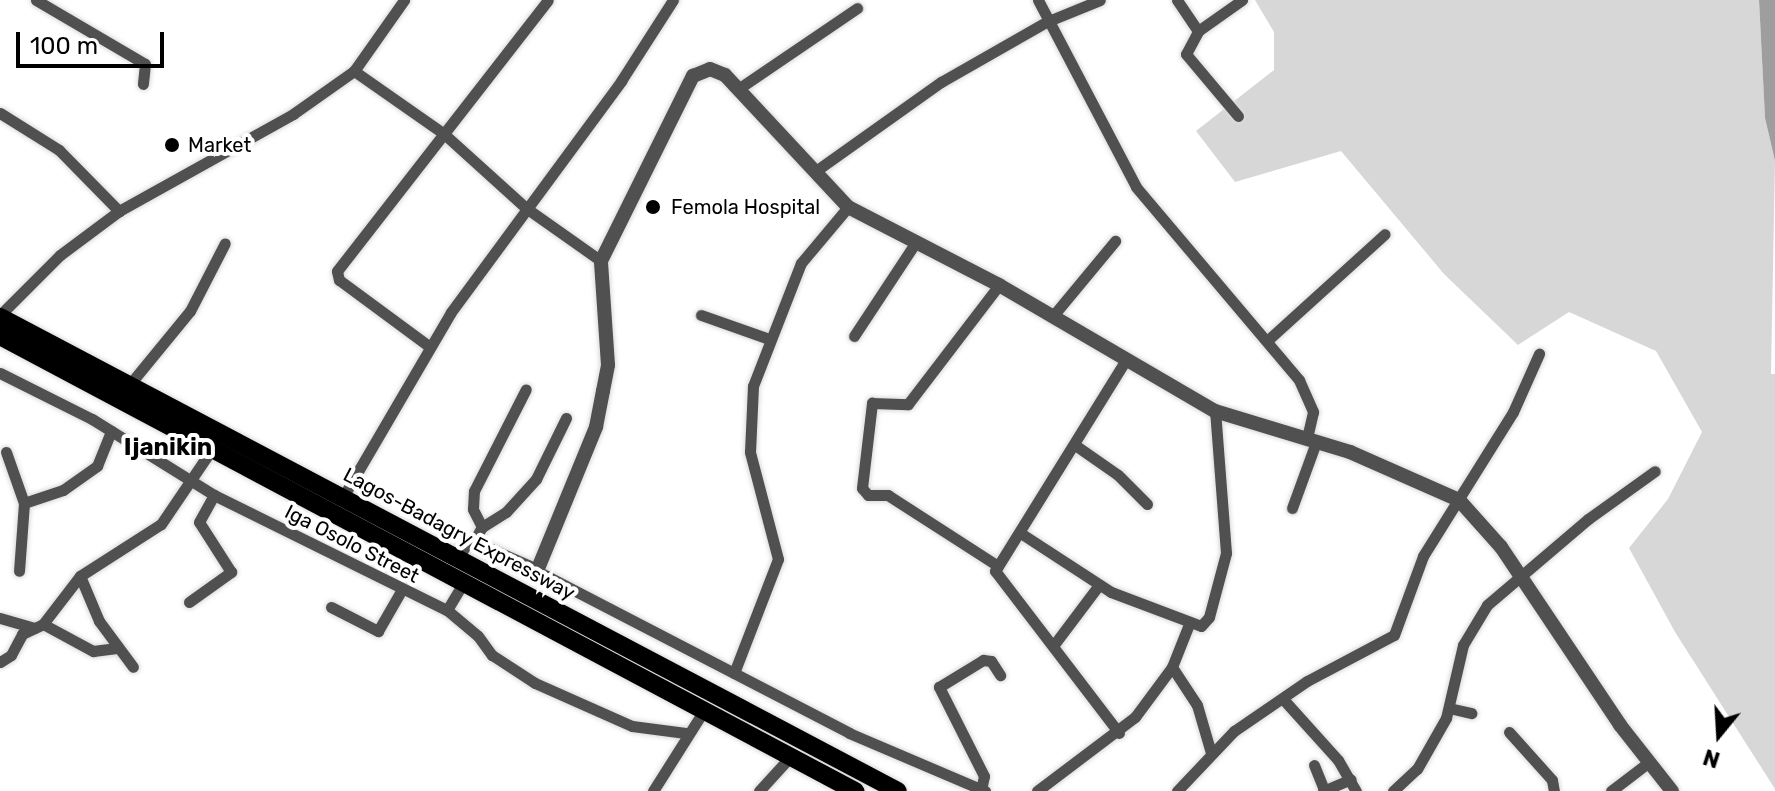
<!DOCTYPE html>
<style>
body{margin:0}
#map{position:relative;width:1775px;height:791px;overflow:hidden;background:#fff;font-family:Rubik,sans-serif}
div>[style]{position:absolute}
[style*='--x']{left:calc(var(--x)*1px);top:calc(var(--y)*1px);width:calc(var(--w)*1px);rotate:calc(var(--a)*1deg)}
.green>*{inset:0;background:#d7d7d7}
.water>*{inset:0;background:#9e9e9e}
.roads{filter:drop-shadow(0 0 2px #dbdbdb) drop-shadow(0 0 2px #dbdbdb)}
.minor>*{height:11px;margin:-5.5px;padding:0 5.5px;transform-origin:5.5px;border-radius:5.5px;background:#505050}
.tertiary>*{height:14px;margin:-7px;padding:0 7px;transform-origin:7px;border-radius:7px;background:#505050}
.trunk>*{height:18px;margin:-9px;padding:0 9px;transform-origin:9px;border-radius:9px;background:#000}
.dots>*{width:22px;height:22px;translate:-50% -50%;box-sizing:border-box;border:4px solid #fff;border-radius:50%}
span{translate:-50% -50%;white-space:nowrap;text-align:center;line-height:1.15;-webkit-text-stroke:8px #fff;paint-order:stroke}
.poi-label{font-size:20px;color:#000}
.left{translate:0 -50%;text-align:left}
.street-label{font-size:20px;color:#000}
.quarter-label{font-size:24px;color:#000;font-weight:700}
.north{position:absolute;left:1679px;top:695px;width:80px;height:80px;-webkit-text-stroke:6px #fff;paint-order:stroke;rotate:198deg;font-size:22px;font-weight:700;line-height:32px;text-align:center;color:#000}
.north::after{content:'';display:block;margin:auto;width:28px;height:36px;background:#000;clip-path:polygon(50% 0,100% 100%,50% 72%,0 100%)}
.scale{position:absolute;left:16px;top:32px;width:148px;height:36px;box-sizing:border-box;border:4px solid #000;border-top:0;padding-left:10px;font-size:24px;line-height:28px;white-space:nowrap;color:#000;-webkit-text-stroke:6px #fff;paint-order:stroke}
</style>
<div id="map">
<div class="green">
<i style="clip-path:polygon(1255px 0,1759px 0,1765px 118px,1775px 161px,1771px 374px,1775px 374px,1775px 789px,1675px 632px,1629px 548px,1668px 499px,1702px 432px,1656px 351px,1569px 312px,1518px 345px,1444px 274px,1341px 151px,1235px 182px,1196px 131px,1274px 70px,1274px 32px)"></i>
</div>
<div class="water">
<i style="clip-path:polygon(1759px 0,1775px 0,1775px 161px,1765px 118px)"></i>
</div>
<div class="roads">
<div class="minor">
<i style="--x:36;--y:0;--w:126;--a:30.4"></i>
<i style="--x:145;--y:64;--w:20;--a:96"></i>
<i style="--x:1038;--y:0;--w:211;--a:62.3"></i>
<i style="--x:1136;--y:187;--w:253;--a:49.8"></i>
<i style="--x:1299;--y:380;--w:35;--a:66"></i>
<i style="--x:1313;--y:412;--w:28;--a:103"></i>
<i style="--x:1177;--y:0;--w:37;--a:56"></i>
<i style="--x:354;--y:71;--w:108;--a:34.9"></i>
<i style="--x:443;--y:133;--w:112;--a:42.1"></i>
<i style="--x:526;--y:208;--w:92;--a:35.2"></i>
<i style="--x:738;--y:89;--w:144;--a:-34.2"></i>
<i style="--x:0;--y:113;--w:70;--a:32.1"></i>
<i style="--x:59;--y:150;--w:86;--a:45.5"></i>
<i style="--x:1238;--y:116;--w:81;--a:-130"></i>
<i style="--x:1186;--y:54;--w:26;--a:-62"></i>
<i style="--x:1198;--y:31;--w:54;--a:-35.2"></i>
<i style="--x:817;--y:170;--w:152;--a:-35.4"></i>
<i style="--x:941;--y:82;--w:121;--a:-29.7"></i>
<i style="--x:1046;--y:22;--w:58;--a:-22.2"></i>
<i style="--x:0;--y:315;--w:85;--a:-45"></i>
<i style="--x:60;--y:255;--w:74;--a:-36.7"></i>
<i style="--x:119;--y:211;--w:199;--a:-29.1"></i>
<i style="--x:293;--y:114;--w:75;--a:-35.2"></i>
<i style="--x:354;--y:71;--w:87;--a:-54.8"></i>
<i style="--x:701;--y:315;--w:72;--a:19.4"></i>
<i style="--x:1052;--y:317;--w:99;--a:-50.3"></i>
<i style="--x:854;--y:336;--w:113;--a:-56.6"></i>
<i style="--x:1269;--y:339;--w:156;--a:-42.2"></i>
<i style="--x:430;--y:347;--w:113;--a:-143.6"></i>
<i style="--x:339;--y:280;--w:9;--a:-103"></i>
<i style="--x:337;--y:271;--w:343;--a:-52.1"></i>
<i style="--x:0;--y:373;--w:103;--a:26.6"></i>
<i style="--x:92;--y:419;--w:144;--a:31.9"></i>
<i style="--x:214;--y:495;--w:260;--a:26.3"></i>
<i style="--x:447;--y:610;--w:40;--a:40"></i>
<i style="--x:478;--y:636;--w:24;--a:54"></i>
<i style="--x:492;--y:655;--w:51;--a:33.1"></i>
<i style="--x:535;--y:683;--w:106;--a:23.9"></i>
<i style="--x:632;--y:726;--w:54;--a:7.4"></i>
<i style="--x:130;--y:384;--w:94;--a:-50.6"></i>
<i style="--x:190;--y:311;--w:76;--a:-62.8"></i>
<i style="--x:1075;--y:445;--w:52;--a:34.9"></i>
<i style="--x:1118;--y:475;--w:41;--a:45"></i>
<i style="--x:6;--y:452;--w:54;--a:70.6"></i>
<i style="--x:24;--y:503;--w:68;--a:94.2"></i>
<i style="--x:343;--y:497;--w:214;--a:-59.7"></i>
<i style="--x:451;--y:312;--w:287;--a:-53.6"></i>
<i style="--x:621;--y:81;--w:96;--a:-57.3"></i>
<i style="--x:24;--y:503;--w:41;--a:-18.4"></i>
<i style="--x:63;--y:490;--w:42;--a:-35.2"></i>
<i style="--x:97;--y:466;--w:38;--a:-68"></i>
<i style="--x:1292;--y:508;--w:70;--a:-70"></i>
<i style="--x:482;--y:527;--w:20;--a:-117"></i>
<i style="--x:473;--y:509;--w:18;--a:-87"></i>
<i style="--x:474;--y:491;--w:114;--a:-63"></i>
<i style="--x:1022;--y:534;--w:106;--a:33.1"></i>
<i style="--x:1111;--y:592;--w:96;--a:20.7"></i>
<i style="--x:1201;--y:626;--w:12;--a:-48"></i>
<i style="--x:1209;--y:617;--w:66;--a:-75.1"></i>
<i style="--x:1226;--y:553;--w:142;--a:-94.4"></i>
<i style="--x:473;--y:543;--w:18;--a:-61"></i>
<i style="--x:482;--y:527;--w:28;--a:-32"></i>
<i style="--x:506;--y:512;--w:45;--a:-47.7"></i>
<i style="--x:536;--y:479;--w:68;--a:-63.8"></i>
<i style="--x:998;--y:566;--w:131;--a:-147.2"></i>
<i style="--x:888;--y:495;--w:20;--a:180"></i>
<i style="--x:868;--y:495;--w:9;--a:-131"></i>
<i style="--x:862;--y:488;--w:86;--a:-83.3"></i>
<i style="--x:872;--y:403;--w:36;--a:2"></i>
<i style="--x:908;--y:404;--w:150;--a:-52.6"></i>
<i style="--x:537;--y:571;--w:352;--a:27.4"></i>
<i style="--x:849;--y:733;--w:148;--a:23.1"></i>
<i style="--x:80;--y:576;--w:49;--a:67.1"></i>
<i style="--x:99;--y:621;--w:57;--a:53.5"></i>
<i style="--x:189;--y:602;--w:52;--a:-35.5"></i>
<i style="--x:231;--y:572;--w:59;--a:-122.6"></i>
<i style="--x:199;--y:522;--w:31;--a:-61"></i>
<i style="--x:331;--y:607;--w:53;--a:27.1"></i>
<i style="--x:378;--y:631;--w:46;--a:-60.1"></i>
<i style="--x:447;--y:610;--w:33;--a:-59"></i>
<i style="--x:0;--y:618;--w:36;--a:16"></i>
<i style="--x:43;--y:624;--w:57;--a:28.4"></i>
<i style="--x:93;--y:651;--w:24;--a:-7"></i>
<i style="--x:1053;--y:646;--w:76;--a:-53"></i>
<i style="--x:0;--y:662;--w:13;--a:-32"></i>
<i style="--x:11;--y:655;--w:24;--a:-62"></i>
<i style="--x:22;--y:634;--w:23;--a:-25"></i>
<i style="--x:43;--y:624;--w:61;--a:-52.4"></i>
<i style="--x:80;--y:576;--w:96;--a:-32.7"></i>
<i style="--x:161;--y:524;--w:91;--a:-55.8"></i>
<i style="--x:1172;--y:667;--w:45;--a:56.7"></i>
<i style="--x:1197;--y:705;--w:50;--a:73.7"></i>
<i style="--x:734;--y:673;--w:122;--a:-68.9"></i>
<i style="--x:778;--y:559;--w:111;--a:-104.7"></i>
<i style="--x:750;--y:452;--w:66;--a:-87.4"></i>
<i style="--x:753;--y:386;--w:132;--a:-68.7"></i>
<i style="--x:801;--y:263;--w:73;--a:-50"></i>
<i style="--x:1283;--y:699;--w:82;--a:48"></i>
<i style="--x:1338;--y:760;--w:36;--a:60"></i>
<i style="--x:1449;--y:708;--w:23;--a:13"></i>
<i style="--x:1509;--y:732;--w:64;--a:48.1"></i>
<i style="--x:1552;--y:780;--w:11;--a:80"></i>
<i style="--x:1119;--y:733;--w:204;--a:-127.4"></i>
<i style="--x:995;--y:571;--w:248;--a:-58.2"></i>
<i style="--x:1314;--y:765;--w:27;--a:68"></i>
<i style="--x:981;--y:790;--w:14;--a:-78"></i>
<i style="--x:984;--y:776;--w:100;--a:-116.8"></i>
<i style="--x:939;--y:687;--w:52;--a:-31.5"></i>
<i style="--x:983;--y:660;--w:8;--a:7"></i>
<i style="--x:991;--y:661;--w:17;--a:57"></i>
<i style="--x:653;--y:791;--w:93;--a:-57.7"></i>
<i style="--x:759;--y:791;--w:46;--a:-47.6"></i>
<i style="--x:1037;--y:791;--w:123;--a:-37.1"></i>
<i style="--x:1135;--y:717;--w:62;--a:-53.5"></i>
<i style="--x:1172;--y:667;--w:46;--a:-68.4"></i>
<i style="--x:1177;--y:791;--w:83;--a:-46.5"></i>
<i style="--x:1234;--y:731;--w:88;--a:-34.4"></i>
<i style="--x:1307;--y:681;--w:98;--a:-27.9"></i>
<i style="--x:1394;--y:635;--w:84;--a:-69.8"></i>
<i style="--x:1423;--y:556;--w:170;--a:-58"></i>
<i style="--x:1513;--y:412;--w:64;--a:-65.9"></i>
<i style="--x:1323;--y:791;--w:30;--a:-23"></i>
<i style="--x:1393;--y:791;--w:33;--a:-43"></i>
<i style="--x:1417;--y:769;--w:59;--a:-60.4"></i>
<i style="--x:1446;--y:718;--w:75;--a:-76.9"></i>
<i style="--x:1463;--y:645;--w:47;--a:-59"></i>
<i style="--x:1487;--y:605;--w:133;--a:-40.4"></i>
<i style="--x:1588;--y:519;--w:82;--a:-35.6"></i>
<i style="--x:1611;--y:791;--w:48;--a:-37.3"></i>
</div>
<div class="tertiary">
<i style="--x:458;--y:557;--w:16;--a:-60"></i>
<i style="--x:466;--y:543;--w:7;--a:0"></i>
<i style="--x:473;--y:543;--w:70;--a:23.6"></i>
<i style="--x:537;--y:571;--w:156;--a:-67.7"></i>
<i style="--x:596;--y:427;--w:37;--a:-79"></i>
<i style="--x:603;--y:391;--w:26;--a:-79"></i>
<i style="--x:608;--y:365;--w:104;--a:-93.9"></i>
<i style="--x:601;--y:261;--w:207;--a:-63.6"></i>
<i style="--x:693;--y:76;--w:18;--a:-22"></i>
<i style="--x:710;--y:69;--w:16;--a:22"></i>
<i style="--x:725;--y:75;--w:180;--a:47"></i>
<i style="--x:848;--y:207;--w:170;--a:27.3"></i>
<i style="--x:999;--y:285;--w:250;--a:30.3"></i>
<i style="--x:1215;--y:411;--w:141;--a:16.9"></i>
<i style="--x:1350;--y:452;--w:119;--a:23.8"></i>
<i style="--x:1459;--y:500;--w:63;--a:48.2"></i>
<i style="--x:1501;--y:547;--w:214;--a:56.2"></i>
<i style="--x:1620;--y:725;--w:84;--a:51.8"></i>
</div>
<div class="trunk">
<i style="--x:0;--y:317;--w:1015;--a:27.83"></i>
<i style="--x:0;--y:336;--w:969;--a:28.02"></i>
</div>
</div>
<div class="dots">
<i style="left:172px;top:145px;background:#000"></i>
<i style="left:653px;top:207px;background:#000"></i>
</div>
<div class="poi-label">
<span class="left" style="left:188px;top:145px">Market</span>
<span class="left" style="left:671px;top:207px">Femola Hospital</span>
</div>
<div class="street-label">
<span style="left:459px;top:534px;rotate:28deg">Lagos-Badagry Expressway</span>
<span style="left:352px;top:544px;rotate:27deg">Iga Osolo Street</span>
</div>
<div class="quarter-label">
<span style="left:168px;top:448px">Ijanikin</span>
</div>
<div class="north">N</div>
<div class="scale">100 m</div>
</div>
